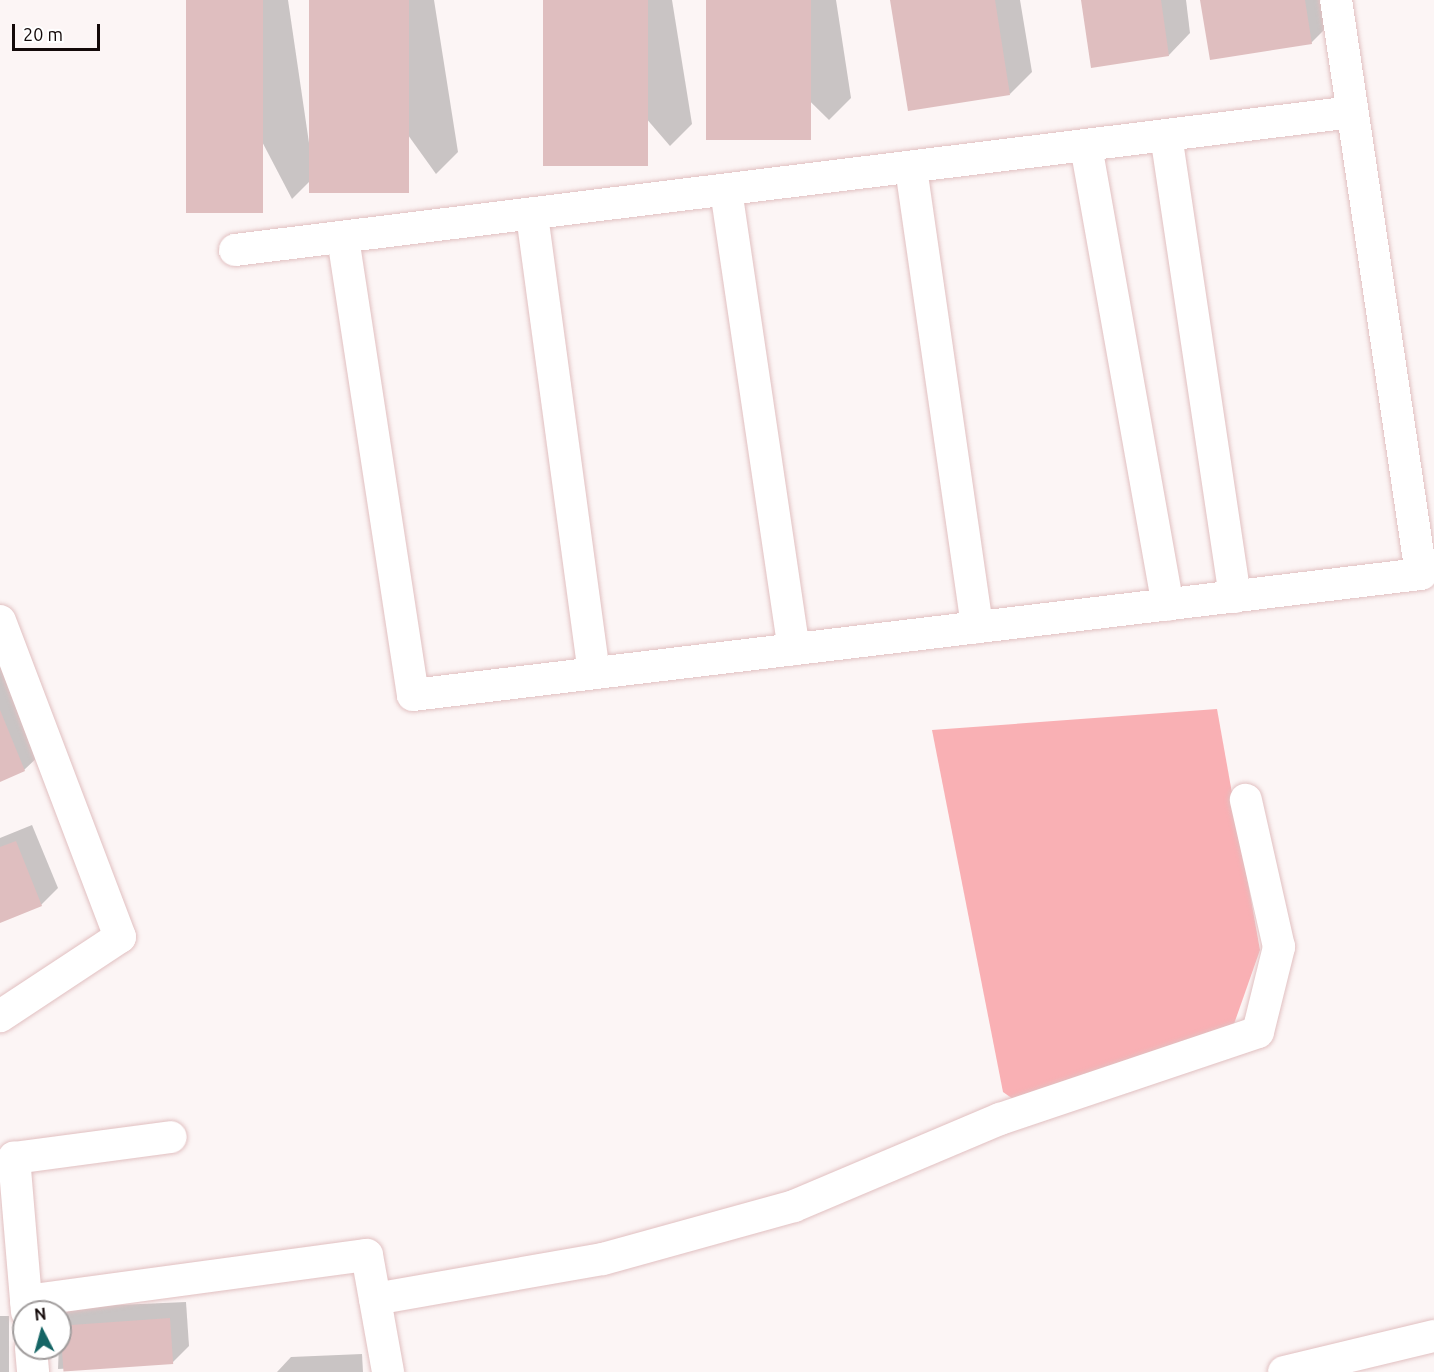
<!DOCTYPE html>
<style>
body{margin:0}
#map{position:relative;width:1434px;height:1372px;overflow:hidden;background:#fcf5f5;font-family:Ubuntu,sans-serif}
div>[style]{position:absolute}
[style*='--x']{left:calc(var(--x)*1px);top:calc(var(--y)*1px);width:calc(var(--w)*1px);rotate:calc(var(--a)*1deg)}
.green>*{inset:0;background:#f9b0b4}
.shadow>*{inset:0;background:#0003;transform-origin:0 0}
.building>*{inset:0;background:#dfbebf;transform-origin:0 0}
.roads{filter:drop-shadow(0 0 2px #e1c0c1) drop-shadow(0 0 2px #e1c0c1)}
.minor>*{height:32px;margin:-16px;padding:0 16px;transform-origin:16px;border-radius:16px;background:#fff}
span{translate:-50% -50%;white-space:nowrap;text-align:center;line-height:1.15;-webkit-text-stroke:4.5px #fff;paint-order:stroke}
.north{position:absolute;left:12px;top:1300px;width:60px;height:60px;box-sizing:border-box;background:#fff;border:2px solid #a19d9d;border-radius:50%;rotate:354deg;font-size:16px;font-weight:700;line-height:24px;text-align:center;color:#130909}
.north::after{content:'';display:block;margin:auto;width:21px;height:27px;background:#156565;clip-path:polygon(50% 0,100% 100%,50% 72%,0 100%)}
.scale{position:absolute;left:12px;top:24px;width:88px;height:27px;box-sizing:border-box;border:3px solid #130909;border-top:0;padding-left:8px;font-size:18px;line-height:21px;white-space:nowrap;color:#130909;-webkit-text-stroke:4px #fff;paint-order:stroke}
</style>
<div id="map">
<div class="green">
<i style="clip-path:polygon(1217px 709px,1260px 950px,1234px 1024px,1013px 1099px,1003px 1092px,932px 730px)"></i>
</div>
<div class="shadow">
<i style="clip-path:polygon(188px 0,288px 0,314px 177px,292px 199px)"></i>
<i style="clip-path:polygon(311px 0,434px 0,458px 152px,436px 174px)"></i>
<i style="clip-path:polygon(544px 0,672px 0,692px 124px,670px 146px)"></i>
<i style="clip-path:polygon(707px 0,836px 0,851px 98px,829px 120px)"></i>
<i style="clip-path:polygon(892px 0,1020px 0,1032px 72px,1010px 94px)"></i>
<i style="clip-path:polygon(1082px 0,1186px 0,1190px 33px,1169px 55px)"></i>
<i style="clip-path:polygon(1201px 0,1330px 0,1333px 21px,1311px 43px)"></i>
<i style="clip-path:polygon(0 660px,41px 754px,24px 770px,0 780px)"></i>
<i style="clip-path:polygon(32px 825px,58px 888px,41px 905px,0 922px,0 838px)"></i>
<i style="clip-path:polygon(186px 1302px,189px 1346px,172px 1363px,58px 1369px,60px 1319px,72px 1307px)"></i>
<i style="left:0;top:1316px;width:9px;height:56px"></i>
<i style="clip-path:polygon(362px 1354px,363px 1372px,277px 1372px,291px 1357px)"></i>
</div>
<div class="building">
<i style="left:186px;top:0;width:77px;height:213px"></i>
<i style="left:309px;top:0;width:100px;height:193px"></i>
<i style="left:543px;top:0;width:105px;height:166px"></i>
<i style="left:706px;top:0;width:105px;height:140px"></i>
<i style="clip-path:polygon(890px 0,995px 0,1010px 95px,908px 111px)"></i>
<i style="clip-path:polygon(1081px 0,1161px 0,1169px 56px,1091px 68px)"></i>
<i style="clip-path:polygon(1200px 0,1305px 0,1312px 44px,1210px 60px)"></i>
<i style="clip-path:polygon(0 710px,25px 771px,0 782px)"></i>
<i style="clip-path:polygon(16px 841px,42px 906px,0 923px,0 847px)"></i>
<i style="left:170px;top:1318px;width:46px;height:110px;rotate:86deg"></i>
</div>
<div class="roads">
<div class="minor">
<i style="--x:1166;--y:135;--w:467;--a:81.5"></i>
<i style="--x:1086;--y:146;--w:466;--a:79.9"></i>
<i style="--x:911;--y:168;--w:464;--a:81.8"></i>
<i style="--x:726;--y:190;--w:464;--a:81.6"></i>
<i style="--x:532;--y:215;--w:462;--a:82.3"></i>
<i style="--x:343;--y:238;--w:462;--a:81.3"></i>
<i style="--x:413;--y:695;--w:1015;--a:-6.85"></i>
<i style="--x:1421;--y:574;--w:580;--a:-98.42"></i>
<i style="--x:235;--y:250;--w:1126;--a:-7.04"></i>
<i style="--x:0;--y:621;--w:338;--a:69.2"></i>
<i style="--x:120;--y:937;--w:144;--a:146.6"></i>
<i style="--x:375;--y:1299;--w:231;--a:-10"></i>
<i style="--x:603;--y:1259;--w:198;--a:-15.5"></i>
<i style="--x:794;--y:1206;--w:224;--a:-22.9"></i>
<i style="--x:1000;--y:1119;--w:272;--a:-18.6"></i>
<i style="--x:1258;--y:1032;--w:88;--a:-76.1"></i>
<i style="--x:1279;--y:947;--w:151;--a:-102.7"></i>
<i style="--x:26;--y:1301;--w:344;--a:-7.7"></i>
<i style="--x:367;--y:1255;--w:119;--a:79.8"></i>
<i style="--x:27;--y:1312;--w:155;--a:-94.8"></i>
<i style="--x:14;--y:1158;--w:158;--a:-7.6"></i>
<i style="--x:31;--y:1348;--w:24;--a:85"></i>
<i style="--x:1284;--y:1372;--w:154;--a:-13.5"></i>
</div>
</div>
<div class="north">N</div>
<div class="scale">20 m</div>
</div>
